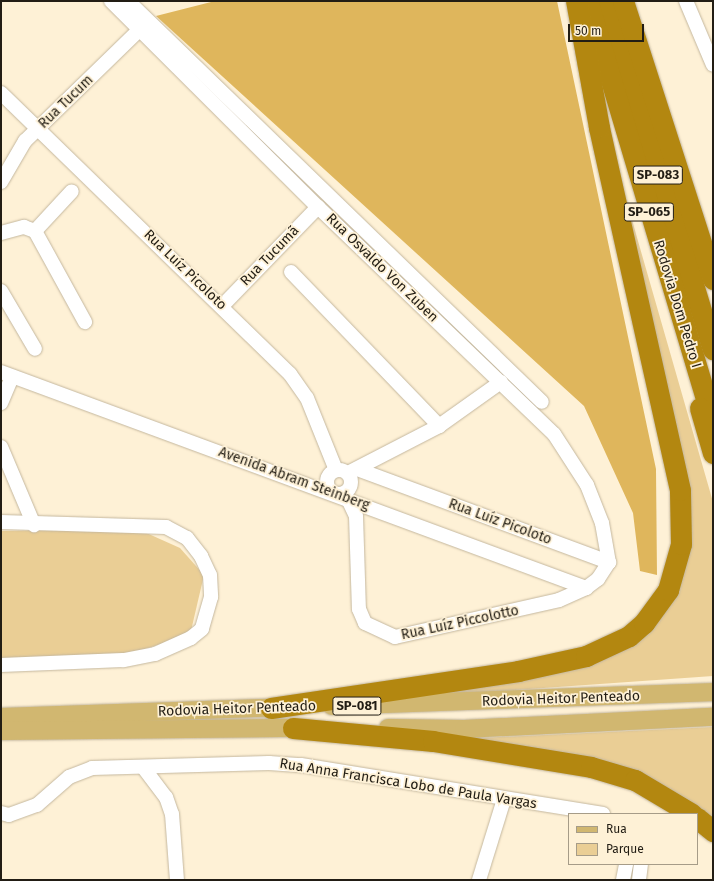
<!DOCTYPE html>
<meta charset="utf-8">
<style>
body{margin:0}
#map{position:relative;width:714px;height:881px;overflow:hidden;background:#fef1d6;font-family:"Fira Sans",sans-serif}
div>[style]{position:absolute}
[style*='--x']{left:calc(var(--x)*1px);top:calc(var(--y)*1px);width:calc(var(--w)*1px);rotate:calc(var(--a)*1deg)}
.green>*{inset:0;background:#eace95}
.forest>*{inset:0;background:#dfb65c}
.roads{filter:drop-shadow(0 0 1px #c4b79e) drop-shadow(0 0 1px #c4b79e)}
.minor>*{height:14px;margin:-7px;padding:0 7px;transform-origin:7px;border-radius:7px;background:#fff}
.minor>.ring{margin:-7px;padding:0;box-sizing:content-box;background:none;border:14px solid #fff;border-radius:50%}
.major>*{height:18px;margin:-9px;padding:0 9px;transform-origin:9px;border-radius:9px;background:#d1b770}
.highway>*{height:21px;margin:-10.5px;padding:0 10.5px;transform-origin:10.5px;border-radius:10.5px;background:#b38710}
span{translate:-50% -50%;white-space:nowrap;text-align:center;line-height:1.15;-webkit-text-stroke:3.5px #fef1d6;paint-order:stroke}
.shield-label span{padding:1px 3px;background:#fef1d6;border:1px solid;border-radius:3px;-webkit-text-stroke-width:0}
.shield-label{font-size:13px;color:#221d14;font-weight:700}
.street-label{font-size:14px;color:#221d14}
.frame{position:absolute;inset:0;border:2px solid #221d14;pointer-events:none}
.legend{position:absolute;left:568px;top:813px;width:130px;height:52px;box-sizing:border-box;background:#fef1d6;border:1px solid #a69c88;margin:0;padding:5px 7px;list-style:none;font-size:12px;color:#221d14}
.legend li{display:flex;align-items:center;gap:8px;height:20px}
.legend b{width:20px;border:1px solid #a69c88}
.scale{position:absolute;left:568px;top:24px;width:76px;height:18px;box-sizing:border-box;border:2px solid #221d14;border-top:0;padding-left:5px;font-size:12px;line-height:14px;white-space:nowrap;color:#221d14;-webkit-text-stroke:3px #fef1d6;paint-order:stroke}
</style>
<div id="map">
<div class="green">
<i style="clip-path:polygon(613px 154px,713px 502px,713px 676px,390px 699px,605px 654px,684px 559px)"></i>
<i style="clip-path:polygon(86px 530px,142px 531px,180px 548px,204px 575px,190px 635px,122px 656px,1px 661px,1px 531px)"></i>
<i style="clip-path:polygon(713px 727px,713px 820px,691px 801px,661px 784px,480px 738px)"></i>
</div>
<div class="forest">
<i style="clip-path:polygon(215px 1px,557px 1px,656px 469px,657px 575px,640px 571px,633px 513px,584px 406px,156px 16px)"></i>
</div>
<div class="roads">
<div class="minor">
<i style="--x:111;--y:1;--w:292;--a:44.9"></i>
<i style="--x:318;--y:207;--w:327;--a:43.9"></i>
<i style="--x:554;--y:434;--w:61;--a:57.1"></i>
<i style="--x:587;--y:485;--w:41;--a:68.5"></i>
<i style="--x:602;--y:523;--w:40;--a:80"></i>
<i style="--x:128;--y:1;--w:576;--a:44.09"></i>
<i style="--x:686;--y:1;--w:69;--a:67.1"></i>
<i style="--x:1;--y:93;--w:403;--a:44.2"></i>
<i style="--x:290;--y:374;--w:29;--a:55"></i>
<i style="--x:307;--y:398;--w:78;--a:68.1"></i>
<i style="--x:1;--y:182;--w:48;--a:-59.7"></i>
<i style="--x:25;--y:141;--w:161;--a:-44.2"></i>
<i style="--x:35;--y:231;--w:54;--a:-47.2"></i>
<i style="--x:1;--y:233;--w:24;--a:-15"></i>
<i style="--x:24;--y:227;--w:12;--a:20"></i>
<i style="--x:35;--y:231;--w:104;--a:61.2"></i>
<i style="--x:291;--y:272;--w:214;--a:46.1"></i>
<i style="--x:1;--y:291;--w:67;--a:59.6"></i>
<i style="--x:222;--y:306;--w:138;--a:-45.9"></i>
<i style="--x:1;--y:372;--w:624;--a:20.27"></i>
<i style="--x:1;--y:403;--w:28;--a:-67"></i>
<i style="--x:1;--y:447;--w:85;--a:67.1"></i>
<i style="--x:357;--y:469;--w:269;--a:20.3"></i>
<i class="ring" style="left:327px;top:470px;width:10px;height:10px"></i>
<i style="--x:348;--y:473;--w:102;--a:-27.3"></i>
<i style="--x:439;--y:426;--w:76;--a:-35.4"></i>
<i style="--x:348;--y:499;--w:19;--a:65"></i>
<i style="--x:356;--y:516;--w:93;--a:88.2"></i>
<i style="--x:359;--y:609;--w:15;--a:67"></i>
<i style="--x:365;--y:623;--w:33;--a:25"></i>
<i style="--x:395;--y:637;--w:168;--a:-12.7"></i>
<i style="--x:559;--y:600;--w:30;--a:-24"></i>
<i style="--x:586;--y:588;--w:15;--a:-37"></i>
<i style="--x:598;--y:579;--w:20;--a:-57"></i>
<i style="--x:1;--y:522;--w:165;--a:1.7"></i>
<i style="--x:166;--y:527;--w:24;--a:28"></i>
<i style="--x:187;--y:538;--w:23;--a:52"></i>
<i style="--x:201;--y:556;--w:21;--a:65"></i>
<i style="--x:210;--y:575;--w:22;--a:87"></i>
<i style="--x:211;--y:597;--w:33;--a:106"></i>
<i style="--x:202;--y:629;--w:14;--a:141"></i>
<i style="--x:191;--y:638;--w:39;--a:156"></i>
<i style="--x:155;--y:654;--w:33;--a:169"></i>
<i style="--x:123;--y:660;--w:122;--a:177.7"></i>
<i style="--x:143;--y:767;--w:38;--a:53"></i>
<i style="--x:166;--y:797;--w:18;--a:71"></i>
<i style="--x:172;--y:814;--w:66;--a:85.7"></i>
<i style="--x:1;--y:813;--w:8;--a:14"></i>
<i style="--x:9;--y:815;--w:30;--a:-20"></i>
<i style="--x:37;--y:805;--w:43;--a:-41.2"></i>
<i style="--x:69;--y:777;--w:25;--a:-21"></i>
<i style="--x:92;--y:768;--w:177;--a:-1.6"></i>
<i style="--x:269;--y:763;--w:32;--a:4"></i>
<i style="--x:301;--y:765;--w:306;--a:9.2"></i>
<i style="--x:479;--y:880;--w:85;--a:-72.8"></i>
<i style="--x:623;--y:880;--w:16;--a:-79"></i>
<i style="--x:639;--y:880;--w:16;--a:-83"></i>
</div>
<div class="major">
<i style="--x:332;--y:706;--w:381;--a:-2.1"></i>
<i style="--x:1;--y:717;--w:283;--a:-2"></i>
<i style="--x:388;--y:728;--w:76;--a:0.8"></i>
<i style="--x:464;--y:729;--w:249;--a:-2.8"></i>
<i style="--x:1;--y:731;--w:305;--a:-0.6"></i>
</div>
<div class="highway">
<i style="--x:607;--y:1;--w:364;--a:73.1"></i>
<i style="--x:623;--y:1;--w:292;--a:72.1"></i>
<i style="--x:588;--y:3;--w:436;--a:73.4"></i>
<i style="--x:700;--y:408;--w:47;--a:73.9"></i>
<i style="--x:271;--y:708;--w:250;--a:-8.5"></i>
<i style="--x:518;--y:671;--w:70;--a:-12.4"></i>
<i style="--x:586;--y:656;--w:47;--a:-24.9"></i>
<i style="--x:629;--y:636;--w:20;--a:-41"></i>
<i style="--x:644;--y:623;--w:41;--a:-54"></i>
<i style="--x:668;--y:590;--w:48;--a:-74.2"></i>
<i style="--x:681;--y:544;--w:54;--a:-91.1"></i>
<i style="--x:680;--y:490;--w:372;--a:-102.6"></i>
<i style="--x:599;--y:127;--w:128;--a:-100.3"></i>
<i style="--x:293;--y:728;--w:141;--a:5.3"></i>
<i style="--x:433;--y:741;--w:160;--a:9.3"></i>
<i style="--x:591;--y:767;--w:46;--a:16.5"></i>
<i style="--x:635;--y:780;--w:66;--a:30.8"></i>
<i style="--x:697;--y:818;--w:21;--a:39"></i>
</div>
</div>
<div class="shield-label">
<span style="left:658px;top:175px">SP-083</span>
<span style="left:649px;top:212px">SP-065</span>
<span style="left:357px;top:706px">SP-081</span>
</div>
<div class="street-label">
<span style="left:66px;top:102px;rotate:-44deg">Rua Tucum</span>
<span style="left:270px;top:256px;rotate:-46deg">Rua Tucumã</span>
<span style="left:382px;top:268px;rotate:44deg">Rua Osvaldo Von Zuben</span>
<span style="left:185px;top:270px;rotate:44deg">Rua Luíz Picoloto</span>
<span style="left:677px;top:304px;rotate:73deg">Rodovia Dom Pedro I</span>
<span style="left:294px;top:479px;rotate:20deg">Avenida Abram Steinberg</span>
<span style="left:500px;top:522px;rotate:20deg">Rua Luíz Picoloto</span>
<span style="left:460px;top:623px;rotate:-12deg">Rua Luíz Piccolotto</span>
<span style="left:561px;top:699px;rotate:-2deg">Rodovia Heitor Penteado</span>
<span style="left:237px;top:709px;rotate:-2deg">Rodovia Heitor Penteado</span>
<span style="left:408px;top:784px;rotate:9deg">Rua Anna Francisca Lobo de Paula Vargas</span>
</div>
<div class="frame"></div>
<ul class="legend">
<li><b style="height:5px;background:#d1b770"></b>Rua</li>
<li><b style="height:11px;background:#eace95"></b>Parque</li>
</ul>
<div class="scale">50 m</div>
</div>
